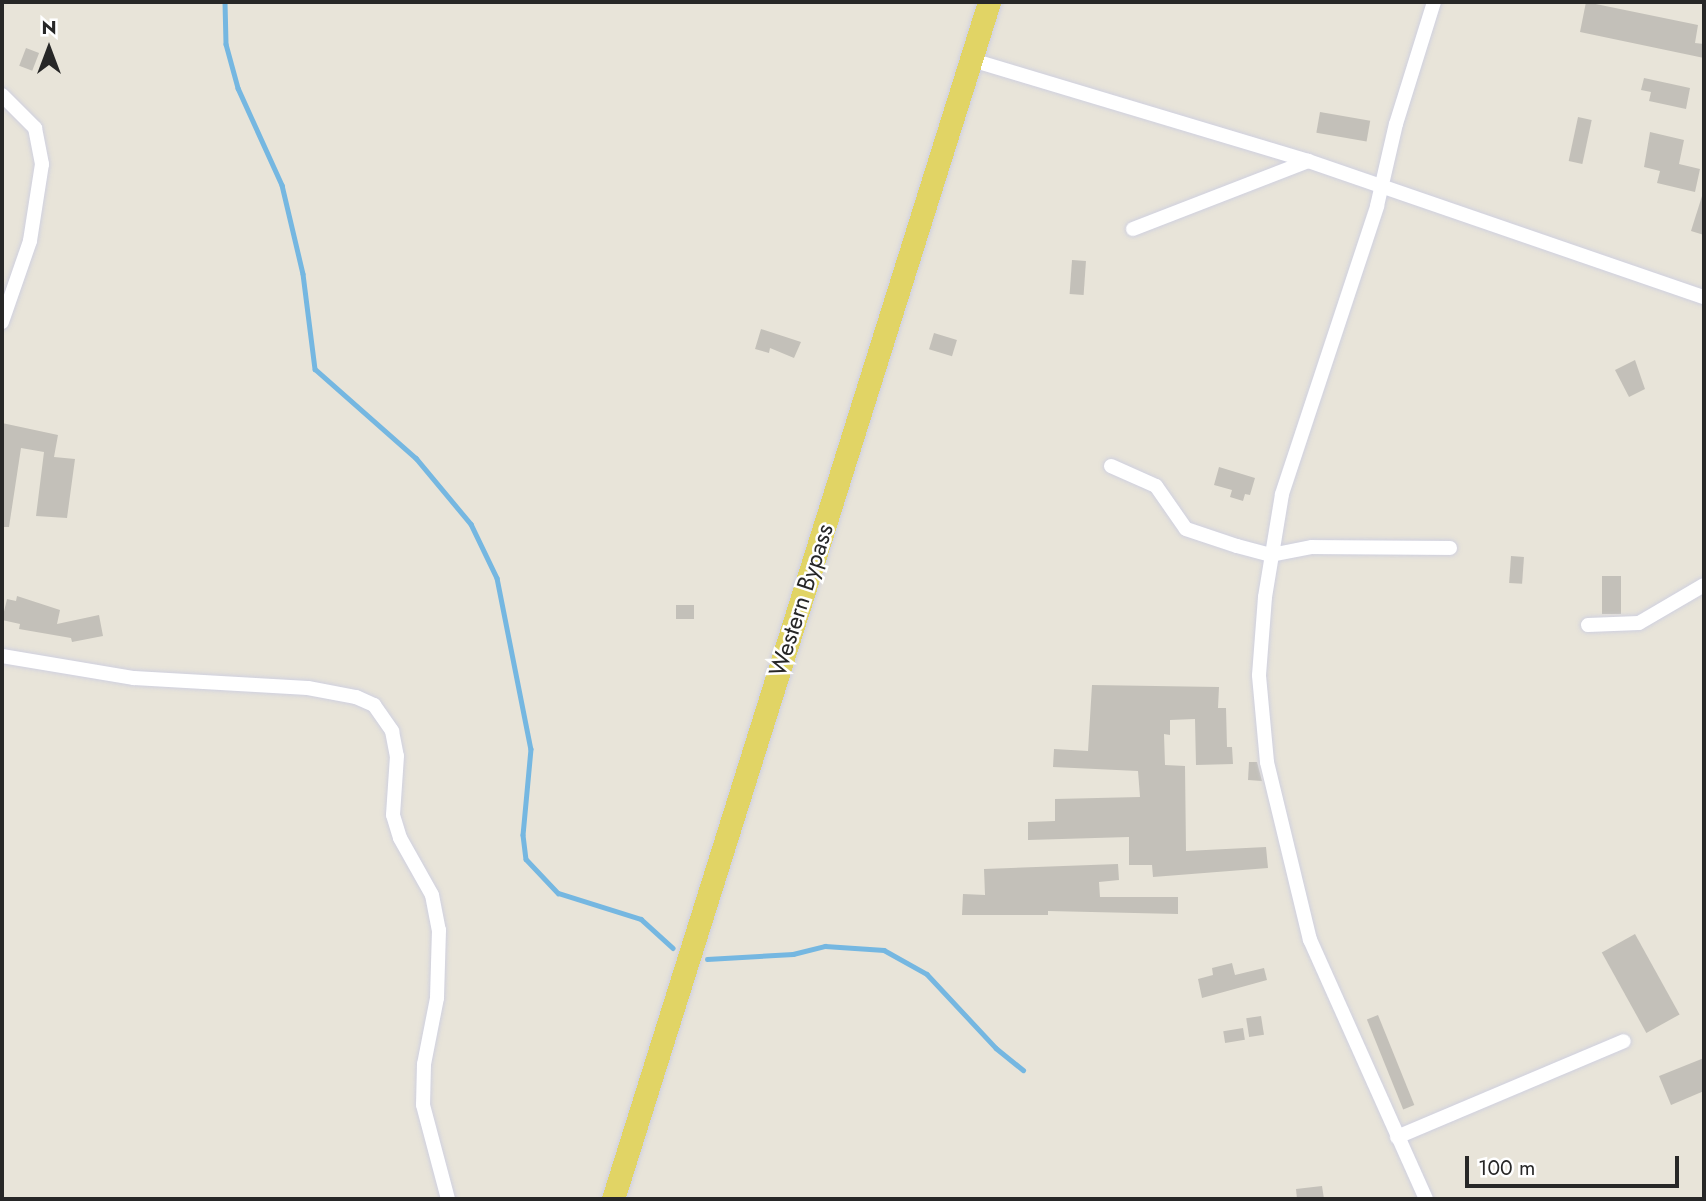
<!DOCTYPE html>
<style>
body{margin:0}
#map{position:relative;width:1706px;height:1201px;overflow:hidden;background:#e8e4d9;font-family:Jost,sans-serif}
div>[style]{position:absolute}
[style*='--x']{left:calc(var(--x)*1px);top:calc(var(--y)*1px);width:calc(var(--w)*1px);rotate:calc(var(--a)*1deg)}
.stream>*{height:4.5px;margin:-2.25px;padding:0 2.25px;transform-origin:2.25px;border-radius:2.25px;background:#75b7e1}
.building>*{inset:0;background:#c3c0b9;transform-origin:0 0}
.roads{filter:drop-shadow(0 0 2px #cfd0df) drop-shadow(0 0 2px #cfd0df)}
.minor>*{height:14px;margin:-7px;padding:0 7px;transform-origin:7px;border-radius:7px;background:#fff}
.primary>*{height:23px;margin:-11.5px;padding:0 11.5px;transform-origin:11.5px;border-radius:11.5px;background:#e1d465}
span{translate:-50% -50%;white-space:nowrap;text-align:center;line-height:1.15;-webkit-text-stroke:5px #fff;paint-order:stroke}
.street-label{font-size:24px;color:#272727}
.frame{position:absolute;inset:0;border:4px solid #272727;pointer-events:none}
.north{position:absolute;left:14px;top:14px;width:70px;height:70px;-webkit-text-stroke:5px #fff;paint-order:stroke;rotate:0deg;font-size:19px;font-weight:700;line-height:28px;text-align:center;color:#272727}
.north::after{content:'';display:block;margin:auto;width:24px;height:32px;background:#272727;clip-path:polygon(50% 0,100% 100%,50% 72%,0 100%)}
.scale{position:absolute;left:1465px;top:1156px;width:214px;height:32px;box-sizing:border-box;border:4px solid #272727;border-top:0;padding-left:9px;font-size:21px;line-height:24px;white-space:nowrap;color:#272727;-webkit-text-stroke:5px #fff;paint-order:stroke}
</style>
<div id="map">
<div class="stream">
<i style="--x:225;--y:2;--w:42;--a:88.6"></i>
<i style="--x:226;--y:44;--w:46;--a:74.7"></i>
<i style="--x:238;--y:88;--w:107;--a:65.6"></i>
<i style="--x:282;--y:185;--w:91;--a:76.7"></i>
<i style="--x:303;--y:274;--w:96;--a:82.8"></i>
<i style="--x:315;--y:369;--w:135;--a:41.4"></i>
<i style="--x:416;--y:458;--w:86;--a:50.2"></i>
<i style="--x:471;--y:524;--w:60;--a:64.3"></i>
<i style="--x:497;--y:578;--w:174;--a:78.8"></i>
<i style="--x:531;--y:749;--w:86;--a:95.3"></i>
<i style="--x:523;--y:835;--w:24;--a:83"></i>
<i style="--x:526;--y:859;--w:47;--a:46.7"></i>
<i style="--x:558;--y:893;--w:87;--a:17.4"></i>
<i style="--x:641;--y:919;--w:43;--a:42.2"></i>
<i style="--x:707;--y:959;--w:86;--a:-3.3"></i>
<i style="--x:793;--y:954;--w:33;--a:-14"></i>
<i style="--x:825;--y:946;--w:59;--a:3.9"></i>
<i style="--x:884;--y:950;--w:49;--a:29.2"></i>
<i style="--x:927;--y:974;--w:101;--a:47"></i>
<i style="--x:996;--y:1048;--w:35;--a:39"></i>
</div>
<div class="building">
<i style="clip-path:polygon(1586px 2px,1698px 25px,1695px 43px,1704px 44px,1704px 58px,1580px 32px)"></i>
<i style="left:26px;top:48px;width:14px;height:19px;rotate:21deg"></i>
<i style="clip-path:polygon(1644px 78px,1690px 88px,1686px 109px,1649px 101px,1651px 92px,1641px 90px)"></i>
<i style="left:1320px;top:112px;width:51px;height:21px;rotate:10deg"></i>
<i style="left:1578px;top:117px;width:14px;height:45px;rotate:12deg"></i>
<i style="clip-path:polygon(1650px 132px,1684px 140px,1679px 164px,1700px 169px,1695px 192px,1657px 183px,1660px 171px,1644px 167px)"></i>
<i style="clip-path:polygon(1702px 196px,1704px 196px,1704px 235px,1691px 231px)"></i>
<i style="left:1072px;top:260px;width:14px;height:34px;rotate:4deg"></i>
<i style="clip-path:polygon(761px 329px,801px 342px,794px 358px,770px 348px,769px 353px,755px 349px)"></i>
<i style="left:934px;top:333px;width:24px;height:17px;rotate:17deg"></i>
<i style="clip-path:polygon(1635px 360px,1645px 389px,1629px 397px,1615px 370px)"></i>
<i style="clip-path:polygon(2px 423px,58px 435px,54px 457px,75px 459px,67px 518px,36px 516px,44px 452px,21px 448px,9px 527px,2px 527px)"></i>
<i style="clip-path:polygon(1219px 467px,1255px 478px,1250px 495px,1245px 494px,1243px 501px,1230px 497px,1232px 490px,1214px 485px)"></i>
<i style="left:1511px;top:556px;width:13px;height:27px;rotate:4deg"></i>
<i style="left:1602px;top:576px;width:19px;height:38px"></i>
<i style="clip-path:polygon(17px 596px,60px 610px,57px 624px,99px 615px,103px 636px,72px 642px,71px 638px,19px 629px,20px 624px,2px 620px,7px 599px,16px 601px)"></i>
<i style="left:676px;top:605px;width:18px;height:14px"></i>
<i style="clip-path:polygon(1092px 685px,1219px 687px,1218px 708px,1226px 708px,1227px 747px,1232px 747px,1233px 764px,1196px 765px,1195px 719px,1170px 720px,1170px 735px,1164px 734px,1165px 765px,1185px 766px,1186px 851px,1266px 847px,1268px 868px,1153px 877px,1152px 865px,1129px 865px,1129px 837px,1028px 840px,1028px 822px,1055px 821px,1055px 799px,1140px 797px,1138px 771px,1053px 767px,1054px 749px,1088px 751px)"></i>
<i style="clip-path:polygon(1249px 762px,1257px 762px,1262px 781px,1248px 780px)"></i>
<i style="clip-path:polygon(1118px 864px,1119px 880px,1099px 882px,1100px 897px,1178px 897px,1178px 914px,1048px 911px,1048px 915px,962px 915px,963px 894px,985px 895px,984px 869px)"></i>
<i style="left:1635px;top:934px;width:92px;height:38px;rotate:61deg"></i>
<i style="clip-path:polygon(1232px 963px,1235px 975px,1264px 968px,1267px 980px,1202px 998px,1198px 979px,1213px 975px,1212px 968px)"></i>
<i style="left:1378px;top:1015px;width:97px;height:12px;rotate:68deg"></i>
<i style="left:1261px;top:1016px;width:19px;height:15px;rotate:81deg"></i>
<i style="left:1243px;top:1028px;width:12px;height:20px;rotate:81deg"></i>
<i style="clip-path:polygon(1704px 1058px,1704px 1091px,1671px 1105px,1659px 1076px)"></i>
<i style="clip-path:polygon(1322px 1186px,1324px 1199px,1297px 1199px,1296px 1189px)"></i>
</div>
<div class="roads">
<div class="minor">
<i style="--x:972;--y:60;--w:351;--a:16.7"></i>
<i style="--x:1308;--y:161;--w:419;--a:19"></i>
<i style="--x:2;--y:95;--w:47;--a:45"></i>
<i style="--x:35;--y:128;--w:37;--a:79"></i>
<i style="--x:42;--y:164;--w:78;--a:98.9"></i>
<i style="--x:30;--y:241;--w:86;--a:109.1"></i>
<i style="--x:1133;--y:229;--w:188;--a:-21.2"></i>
<i style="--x:1111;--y:466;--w:49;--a:24"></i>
<i style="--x:1156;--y:486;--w:52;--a:55.1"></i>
<i style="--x:1186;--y:529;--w:54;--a:18.4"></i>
<i style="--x:1237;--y:546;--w:35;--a:15"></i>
<i style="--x:1271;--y:555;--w:42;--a:-11"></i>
<i style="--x:1312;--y:547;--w:138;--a:0.4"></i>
<i style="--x:1588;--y:625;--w:51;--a:-2.2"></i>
<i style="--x:1639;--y:623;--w:75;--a:-30.3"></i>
<i style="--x:2;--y:656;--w:134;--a:9.5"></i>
<i style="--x:134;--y:678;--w:174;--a:3.3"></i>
<i style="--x:308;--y:688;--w:49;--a:10.6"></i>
<i style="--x:356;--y:697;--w:20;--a:24"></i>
<i style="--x:374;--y:705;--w:32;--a:55"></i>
<i style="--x:392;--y:731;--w:25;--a:79"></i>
<i style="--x:397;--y:756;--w:59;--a:93.9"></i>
<i style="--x:393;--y:815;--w:24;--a:73"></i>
<i style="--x:400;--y:838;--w:65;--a:60.7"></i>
<i style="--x:432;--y:895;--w:36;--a:79"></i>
<i style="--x:439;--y:930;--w:68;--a:91.7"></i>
<i style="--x:437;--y:998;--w:67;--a:101.1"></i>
<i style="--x:424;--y:1064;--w:41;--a:91.4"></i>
<i style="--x:423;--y:1105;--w:97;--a:75.1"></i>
<i style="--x:1397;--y:1137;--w:246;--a:-22.9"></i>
<i style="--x:1426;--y:1199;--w:284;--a:-114.1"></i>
<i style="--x:1310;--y:940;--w:183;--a:-103.6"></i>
<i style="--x:1267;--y:762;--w:87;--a:-95.3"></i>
<i style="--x:1259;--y:675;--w:78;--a:-85.6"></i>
<i style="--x:1265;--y:597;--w:104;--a:-80.6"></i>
<i style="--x:1282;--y:494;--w:303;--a:-71.7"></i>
<i style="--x:1377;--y:206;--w:84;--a:-77"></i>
<i style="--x:1396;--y:124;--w:128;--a:-72.7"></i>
</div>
<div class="primary">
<i style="--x:613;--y:1199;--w:1255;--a:-72.56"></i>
</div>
</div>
<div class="street-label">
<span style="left:801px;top:600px;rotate:-72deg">Western Bypass</span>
</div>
<div class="frame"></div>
<div class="north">N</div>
<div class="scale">100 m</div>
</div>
